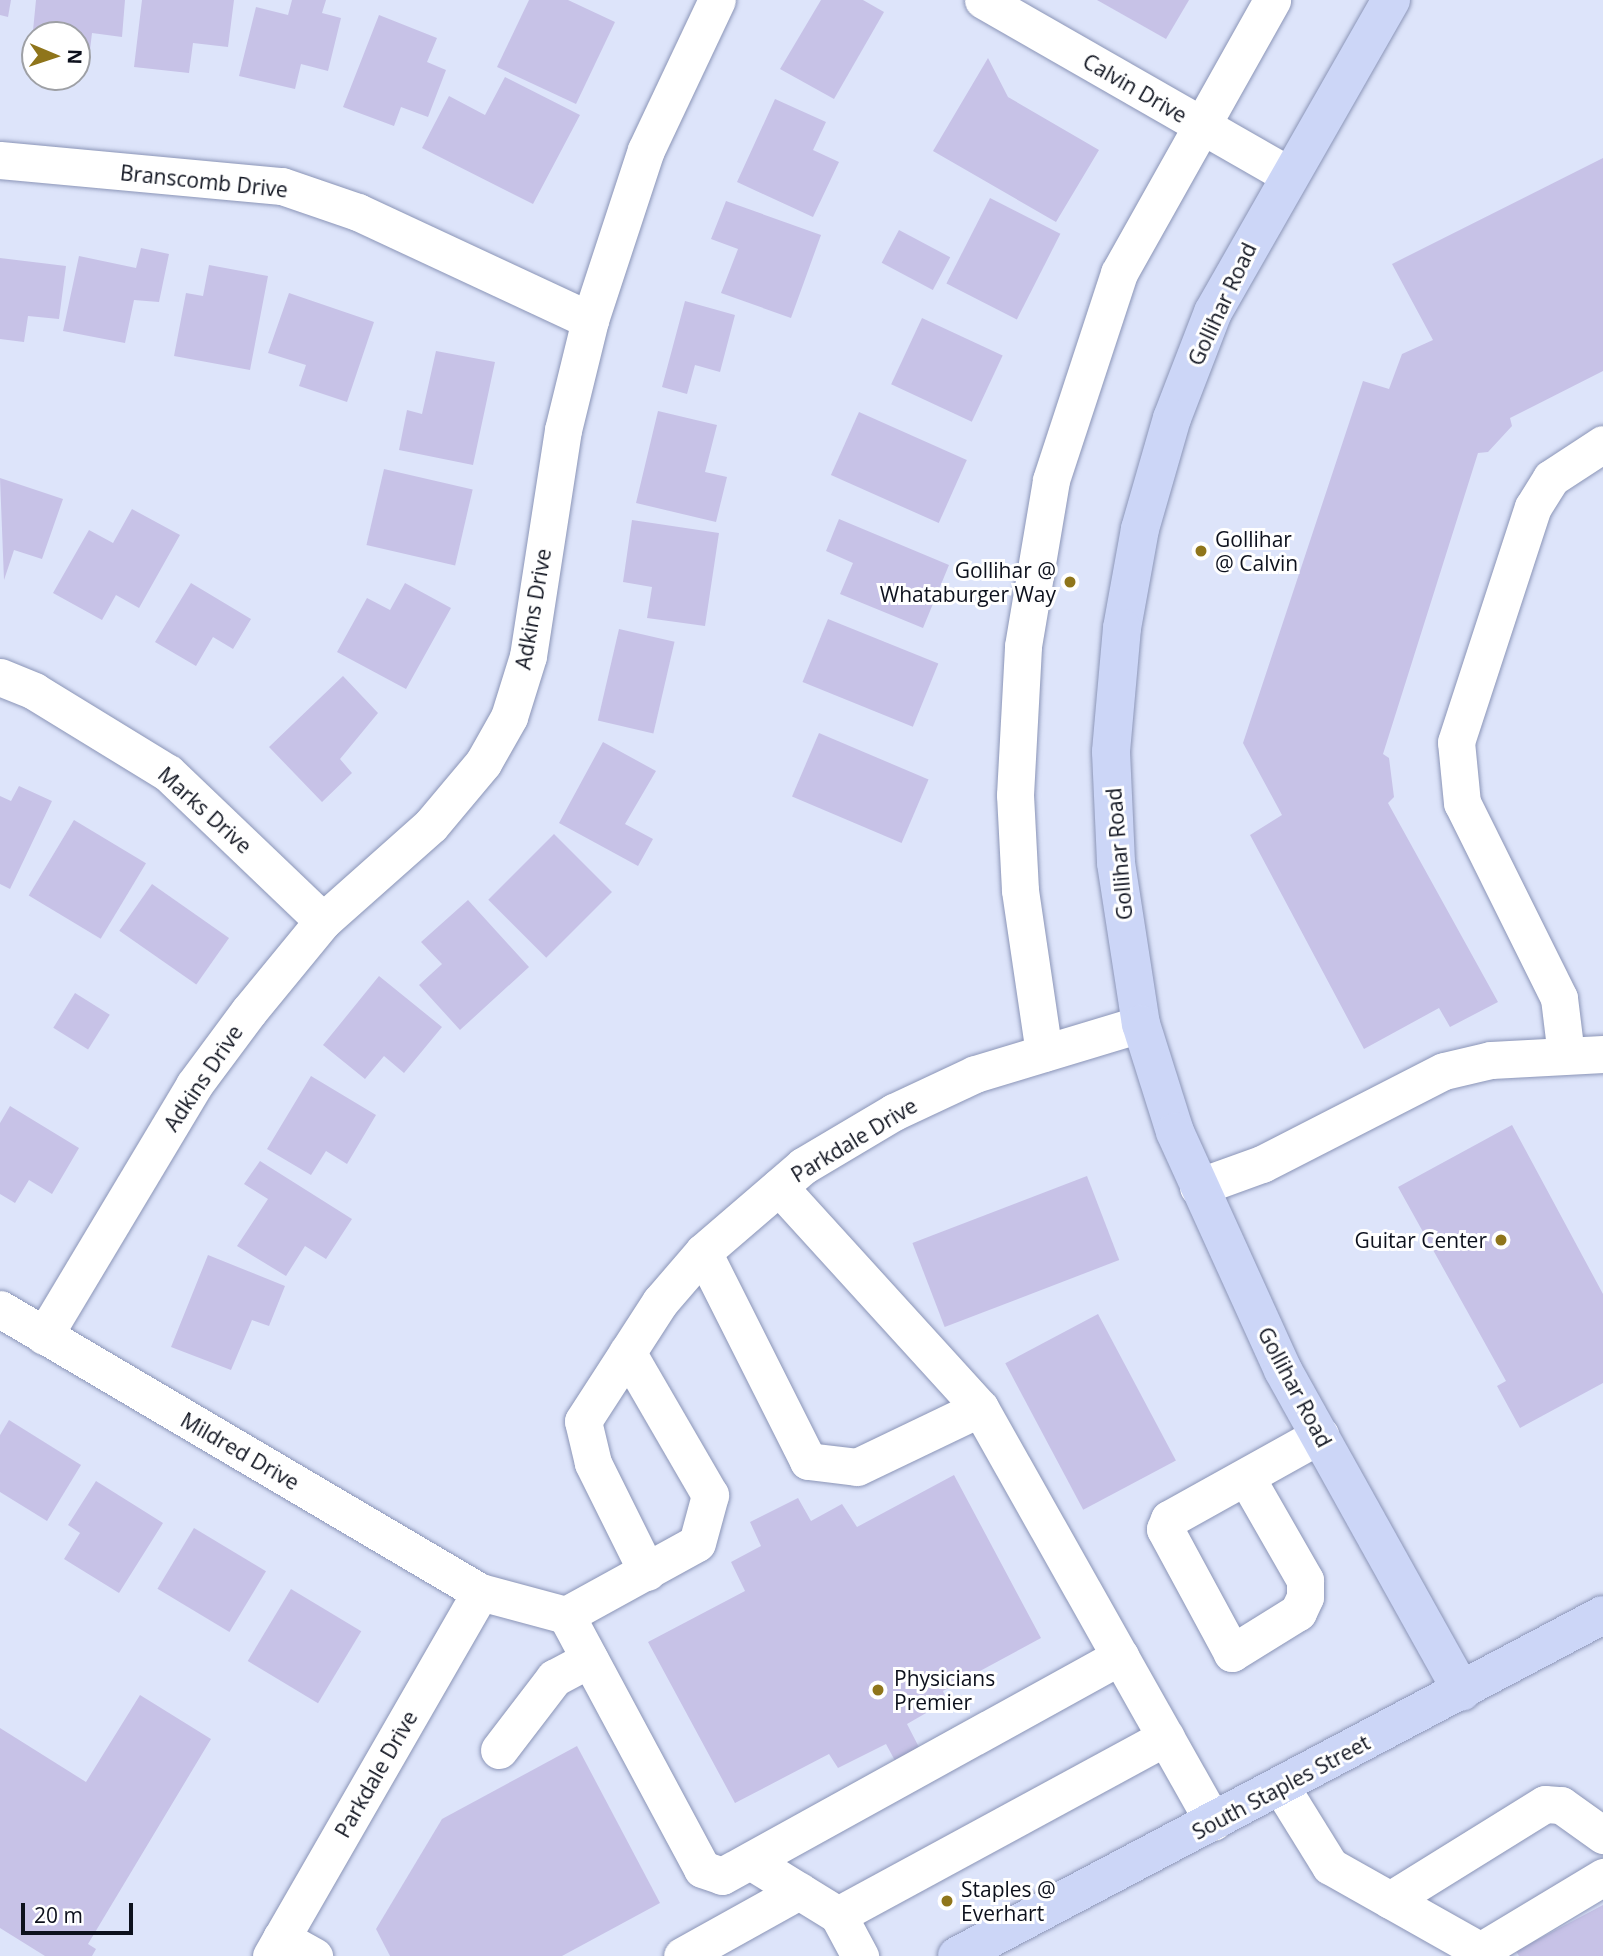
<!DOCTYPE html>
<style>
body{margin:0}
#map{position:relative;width:1603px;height:1956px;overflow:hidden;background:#dde4fa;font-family:"Open Sans",sans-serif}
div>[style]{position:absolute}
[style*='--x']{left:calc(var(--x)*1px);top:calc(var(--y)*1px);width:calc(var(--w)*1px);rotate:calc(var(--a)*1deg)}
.building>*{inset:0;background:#c7c2e7;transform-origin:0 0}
.roads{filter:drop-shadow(0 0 2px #8b95b7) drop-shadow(0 0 2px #8b95b7)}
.minor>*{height:37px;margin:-18.5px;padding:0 18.5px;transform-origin:18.5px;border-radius:18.5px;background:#fff}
.major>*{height:38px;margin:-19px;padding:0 19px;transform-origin:19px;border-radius:19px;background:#ccd6f7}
.dots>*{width:19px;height:19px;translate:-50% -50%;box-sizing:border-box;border:4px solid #fff;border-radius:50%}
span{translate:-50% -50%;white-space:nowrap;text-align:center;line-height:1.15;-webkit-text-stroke:6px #fff;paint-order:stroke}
.street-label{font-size:21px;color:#0d111d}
.poi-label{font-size:21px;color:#0d111d}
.left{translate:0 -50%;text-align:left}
.right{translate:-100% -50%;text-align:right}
.north{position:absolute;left:21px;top:21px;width:70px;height:70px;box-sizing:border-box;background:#fff;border:2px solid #9ea0a5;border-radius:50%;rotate:92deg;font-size:19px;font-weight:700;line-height:28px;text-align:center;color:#0d111d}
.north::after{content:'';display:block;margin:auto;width:24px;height:32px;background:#8f751b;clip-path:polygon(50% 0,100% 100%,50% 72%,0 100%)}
.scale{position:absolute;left:21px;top:1903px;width:112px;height:32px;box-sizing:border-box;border:4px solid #0d111d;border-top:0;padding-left:9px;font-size:21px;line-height:24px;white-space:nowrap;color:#0d111d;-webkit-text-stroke:5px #fff;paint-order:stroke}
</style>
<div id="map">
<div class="building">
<i style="clip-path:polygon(0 0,11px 0,8px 17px,0 15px)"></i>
<i style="clip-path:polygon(36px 0,125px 0,122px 37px,92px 33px,89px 58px,77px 57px,77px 35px,35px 35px,31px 51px)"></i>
<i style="clip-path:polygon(142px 0,234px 0,228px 47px,193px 43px,189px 73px,134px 67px)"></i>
<i style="clip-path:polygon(292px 0,326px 0,322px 13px,341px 18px,328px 71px,301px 64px,295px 89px,239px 76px,256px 7px,288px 15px)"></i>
<i style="clip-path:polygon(529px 0,568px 0,615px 22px,576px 104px,497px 67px)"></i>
<i style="clip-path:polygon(821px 0,863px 0,884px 12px,834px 99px,780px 69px)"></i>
<i style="clip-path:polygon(1097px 0,1189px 0,1166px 39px)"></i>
<i style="clip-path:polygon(379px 15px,437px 38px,427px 62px,446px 70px,428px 117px,401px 107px,394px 126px,343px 107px)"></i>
<i style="clip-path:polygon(988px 58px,1008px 97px,1099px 150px,1056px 222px,933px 151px)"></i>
<i style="clip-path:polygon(505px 77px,580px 115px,533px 204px,422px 148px,449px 96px,485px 115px)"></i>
<i style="clip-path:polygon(775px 99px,826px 122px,813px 150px,839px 162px,813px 217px,737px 182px)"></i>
<i style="clip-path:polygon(1603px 158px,1603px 371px,1510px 418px,1512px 426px,1488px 452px,1478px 453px,1383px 754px,1389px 758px,1394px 797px,1388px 803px,1498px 1002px,1450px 1027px,1439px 1008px,1364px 1049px,1250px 835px,1282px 815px,1243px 743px,1363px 381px,1389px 389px,1402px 354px,1433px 340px,1392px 264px)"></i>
<i style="left:990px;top:198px;width:79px;height:96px;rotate:27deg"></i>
<i style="clip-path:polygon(726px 201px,821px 235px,791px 318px,721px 293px,738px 249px,711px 239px)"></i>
<i style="left:899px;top:230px;width:58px;height:37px;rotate:28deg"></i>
<i style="clip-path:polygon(141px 248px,169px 254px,159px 302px,134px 300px,125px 343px,63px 331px,79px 256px,136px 268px)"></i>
<i style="clip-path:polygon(0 258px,66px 266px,59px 319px,28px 316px,24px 342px,0 339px)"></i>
<i style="clip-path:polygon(209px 265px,268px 276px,250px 370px,174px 356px,186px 293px,203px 296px)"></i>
<i style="clip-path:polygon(289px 293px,374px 322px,347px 402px,299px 386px,306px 365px,268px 353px)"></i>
<i style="clip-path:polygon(685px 301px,735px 315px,720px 372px,695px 365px,687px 394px,662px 387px)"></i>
<i style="left:922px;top:318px;width:89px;height:73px;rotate:25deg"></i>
<i style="clip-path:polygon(436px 351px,495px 362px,473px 465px,399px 450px,407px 410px,422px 414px)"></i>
<i style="clip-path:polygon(658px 411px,717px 425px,705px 472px,727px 477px,716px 522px,636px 503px)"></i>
<i style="left:859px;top:412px;width:118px;height:69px;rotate:24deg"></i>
<i style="left:384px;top:469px;width:91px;height:78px;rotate:13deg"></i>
<i style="clip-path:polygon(0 478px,63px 499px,42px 559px,14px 550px,4px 580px)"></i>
<i style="clip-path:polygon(132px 509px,180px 535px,139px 608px,116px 595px,102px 620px,53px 593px,89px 530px,113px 543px)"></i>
<i style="clip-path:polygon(839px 519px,949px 565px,923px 628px,840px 594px,853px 563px,826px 551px)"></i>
<i style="clip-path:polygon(632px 520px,719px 533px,705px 626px,647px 618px,652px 587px,623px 582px)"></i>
<i style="clip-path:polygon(191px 583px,251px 619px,233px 649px,213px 637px,196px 666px,155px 642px)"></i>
<i style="clip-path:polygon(405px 583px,451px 608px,406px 689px,337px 652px,367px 598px,390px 610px)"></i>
<i style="left:828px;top:619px;width:119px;height:68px;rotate:22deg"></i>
<i style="left:619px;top:629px;width:57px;height:94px;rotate:13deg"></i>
<i style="clip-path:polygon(343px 676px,378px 713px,340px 759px,352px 773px,322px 802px,269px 747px)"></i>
<i style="left:819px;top:733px;width:119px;height:69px;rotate:23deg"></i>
<i style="clip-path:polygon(603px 742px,656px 771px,625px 824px,653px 839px,638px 866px,559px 823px)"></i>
<i style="clip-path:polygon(19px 786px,52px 801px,10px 889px,0 884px,0 796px,11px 801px)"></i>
<i style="left:74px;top:820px;width:84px;height:88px;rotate:31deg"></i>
<i style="left:554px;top:834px;width:82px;height:93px;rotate:45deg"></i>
<i style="left:152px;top:884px;width:94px;height:57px;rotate:35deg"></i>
<i style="clip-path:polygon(468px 900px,529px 967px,460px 1030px,419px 985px,442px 964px,421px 942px)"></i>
<i style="clip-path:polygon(379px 976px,442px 1027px,404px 1073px,384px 1056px,365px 1079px,323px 1045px)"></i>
<i style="left:75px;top:993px;width:41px;height:41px;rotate:32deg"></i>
<i style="clip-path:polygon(311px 1076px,376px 1115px,347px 1164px,326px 1151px,311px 1175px,267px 1149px)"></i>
<i style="clip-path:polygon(10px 1106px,79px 1148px,52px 1194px,29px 1180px,15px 1203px,0 1194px,0 1123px)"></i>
<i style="clip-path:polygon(1512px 1125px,1603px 1294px,1603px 1383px,1520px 1428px,1497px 1386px,1506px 1381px,1398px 1187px)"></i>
<i style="clip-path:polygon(260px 1161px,352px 1219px,326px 1259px,305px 1246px,286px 1276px,237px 1246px,268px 1199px,244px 1184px)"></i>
<i style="left:1087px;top:1176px;width:90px;height:187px;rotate:69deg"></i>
<i style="clip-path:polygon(208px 1255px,285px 1286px,269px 1326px,252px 1320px,231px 1370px,171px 1347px)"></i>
<i style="left:1098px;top:1314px;width:166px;height:105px;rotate:62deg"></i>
<i style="clip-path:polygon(9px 1420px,81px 1465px,47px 1521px,0 1492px,0 1435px)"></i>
<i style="clip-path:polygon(954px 1475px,1041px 1638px,943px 1691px,947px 1701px,907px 1724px,924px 1757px,900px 1770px,886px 1744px,838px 1768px,829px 1754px,735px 1803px,648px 1642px,745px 1591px,731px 1562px,761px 1546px,750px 1522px,798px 1498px,811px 1521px,842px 1504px,857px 1527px)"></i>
<i style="clip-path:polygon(96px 1481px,163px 1523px,119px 1593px,64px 1559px,80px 1533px,68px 1525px)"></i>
<i style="left:194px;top:1528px;width:84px;height:71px;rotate:31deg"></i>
<i style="left:291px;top:1589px;width:82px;height:84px;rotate:31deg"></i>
<i style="clip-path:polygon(140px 1695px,211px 1739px,88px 1944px,96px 1949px,92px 1956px,45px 1956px,0 1928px,0 1728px,86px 1782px)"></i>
<i style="clip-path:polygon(577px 1746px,660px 1903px,562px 1956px,390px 1956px,376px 1929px,442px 1819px)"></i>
<i style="clip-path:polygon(1603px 1905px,1603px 1956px,1519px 1956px,1516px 1951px)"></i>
</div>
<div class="roads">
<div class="minor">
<i style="--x:983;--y:0;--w:352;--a:29.8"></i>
<i style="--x:0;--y:160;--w:283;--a:5.3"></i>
<i style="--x:282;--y:186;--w:80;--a:18.9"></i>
<i style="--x:358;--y:212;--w:256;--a:25"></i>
<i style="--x:0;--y:677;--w:37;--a:22"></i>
<i style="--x:34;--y:691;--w:157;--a:31.5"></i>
<i style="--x:168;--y:773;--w:214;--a:43.7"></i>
<i style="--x:1044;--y:1053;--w:165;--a:-98.4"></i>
<i style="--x:1020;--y:890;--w:95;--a:-93"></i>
<i style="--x:1015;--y:795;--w:149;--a:-86.9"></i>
<i style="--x:1023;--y:646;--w:168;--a:-80.4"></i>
<i style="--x:1051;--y:480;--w:218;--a:-71.8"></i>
<i style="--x:1119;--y:273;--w:313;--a:-60.7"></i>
<i style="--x:1566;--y:1055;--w:57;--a:-97"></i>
<i style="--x:1559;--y:998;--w:218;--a:-116.4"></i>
<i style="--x:1462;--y:803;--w:61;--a:-95.6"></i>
<i style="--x:1456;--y:742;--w:247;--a:-71.9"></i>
<i style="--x:1533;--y:507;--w:34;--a:-58"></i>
<i style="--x:1551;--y:478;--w:62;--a:-33.2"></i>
<i style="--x:779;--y:1187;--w:299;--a:47.7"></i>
<i style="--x:980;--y:1408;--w:475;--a:60.6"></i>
<i style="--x:1198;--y:1187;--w:68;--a:-19.8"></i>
<i style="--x:1262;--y:1164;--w:204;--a:-27.1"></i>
<i style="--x:1444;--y:1071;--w:48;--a:-13.2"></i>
<i style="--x:1491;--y:1060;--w:112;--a:-3.1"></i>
<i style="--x:703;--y:1252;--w:234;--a:63.3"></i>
<i style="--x:808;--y:1461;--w:49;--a:7"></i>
<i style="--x:857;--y:1467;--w:136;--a:-25.6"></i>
<i style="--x:0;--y:1309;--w:557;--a:30.52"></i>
<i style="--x:480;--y:1592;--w:89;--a:15"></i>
<i style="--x:566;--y:1615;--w:288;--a:61.8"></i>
<i style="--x:702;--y:1869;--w:21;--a:19"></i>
<i style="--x:722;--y:1876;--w:455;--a:-28.9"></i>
<i style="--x:44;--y:1336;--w:292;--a:-59.1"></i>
<i style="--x:194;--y:1085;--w:92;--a:-53.4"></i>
<i style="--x:249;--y:1011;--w:117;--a:-50.6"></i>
<i style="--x:323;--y:921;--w:144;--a:-41.6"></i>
<i style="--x:431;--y:825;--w:81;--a:-50"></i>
<i style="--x:483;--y:763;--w:53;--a:-60.5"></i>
<i style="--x:509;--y:717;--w:64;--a:-72.7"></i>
<i style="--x:528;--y:656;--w:229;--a:-81.2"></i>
<i style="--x:563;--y:430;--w:113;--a:-76.2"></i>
<i style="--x:590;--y:320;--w:179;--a:-71.8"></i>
<i style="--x:646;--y:150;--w:166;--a:-64.7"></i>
<i style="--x:1246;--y:1477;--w:119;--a:60.2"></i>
<i style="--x:1305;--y:1580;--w:17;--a:90"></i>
<i style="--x:1305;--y:1597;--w:17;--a:115"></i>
<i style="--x:1298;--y:1612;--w:78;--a:148.2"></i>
<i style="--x:1232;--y:1653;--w:141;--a:-118.4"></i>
<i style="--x:1165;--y:1529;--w:11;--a:-68"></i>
<i style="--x:1169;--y:1519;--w:173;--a:-29.1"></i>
<i style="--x:647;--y:1572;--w:122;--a:-116.4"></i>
<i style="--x:593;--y:1463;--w:43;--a:-103.4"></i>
<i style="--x:583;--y:1421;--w:142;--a:-57.1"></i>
<i style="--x:660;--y:1302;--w:66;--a:-49.3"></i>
<i style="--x:703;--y:1252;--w:132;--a:-40.7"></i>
<i style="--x:803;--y:1166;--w:106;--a:-30.7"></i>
<i style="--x:894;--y:1112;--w:89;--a:-25.1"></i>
<i style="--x:975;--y:1074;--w:173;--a:-16.8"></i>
<i style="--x:566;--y:1615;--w:149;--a:-28.8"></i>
<i style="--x:697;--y:1543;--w:50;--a:-74.8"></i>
<i style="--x:710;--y:1495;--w:165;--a:-120.1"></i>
<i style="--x:499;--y:1750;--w:91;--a:-52.6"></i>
<i style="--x:554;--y:1678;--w:40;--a:-28"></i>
<i style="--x:1281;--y:1787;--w:93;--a:58.2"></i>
<i style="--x:1330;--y:1866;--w:184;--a:29.4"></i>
<i style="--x:752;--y:1862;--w:101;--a:31.6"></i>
<i style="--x:838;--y:1915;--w:47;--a:61.8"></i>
<i style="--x:1390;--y:1900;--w:182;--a:-31.8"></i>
<i style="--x:1545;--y:1804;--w:16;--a:4"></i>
<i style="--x:1561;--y:1805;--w:52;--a:35.5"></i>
<i style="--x:838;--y:1915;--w:373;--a:-28.5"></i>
<i style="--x:281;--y:1938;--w:38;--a:29"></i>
<i style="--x:1480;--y:1951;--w:144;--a:-31"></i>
<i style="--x:271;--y:1956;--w:420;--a:-60.1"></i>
<i style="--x:682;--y:1956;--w:134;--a:-29.1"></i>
</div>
<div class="major">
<i style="--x:1391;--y:0;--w:359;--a:119.7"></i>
<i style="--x:1213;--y:312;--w:114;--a:111.1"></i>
<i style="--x:1172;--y:418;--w:116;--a:106.1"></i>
<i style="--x:1140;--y:529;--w:101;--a:100.3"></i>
<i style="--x:1122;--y:628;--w:124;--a:95.1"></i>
<i style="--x:1111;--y:752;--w:111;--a:87.4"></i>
<i style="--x:1116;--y:863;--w:163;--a:81.2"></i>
<i style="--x:1141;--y:1024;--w:113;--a:72.5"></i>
<i style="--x:1175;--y:1132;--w:261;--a:65.6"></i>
<i style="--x:1283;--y:1370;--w:368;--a:60.9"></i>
<i style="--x:957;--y:1956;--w:730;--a:-27.83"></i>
</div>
</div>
<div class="dots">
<i style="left:1201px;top:551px;background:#8f751b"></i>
<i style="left:1070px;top:582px;background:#8f751b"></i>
<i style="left:1501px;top:1240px;background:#8f751b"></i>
<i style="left:878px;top:1690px;background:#8f751b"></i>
<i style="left:947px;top:1901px;background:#8f751b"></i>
</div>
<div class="street-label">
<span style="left:1135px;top:88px;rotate:30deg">Calvin Drive</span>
<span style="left:204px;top:181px;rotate:6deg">Branscomb Drive</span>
<span style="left:1222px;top:304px;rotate:-65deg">Gollihar Road</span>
<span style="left:533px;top:609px;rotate:-80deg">Adkins Drive</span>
<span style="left:205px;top:810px;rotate:42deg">Marks Drive</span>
<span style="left:1119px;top:854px;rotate:-95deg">Gollihar Road</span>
<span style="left:203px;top:1078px;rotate:-56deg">Adkins Drive</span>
<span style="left:854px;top:1140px;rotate:-31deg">Parkdale Drive</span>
<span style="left:1295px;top:1387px;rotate:62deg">Gollihar Road</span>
<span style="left:240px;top:1451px;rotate:30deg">Mildred Drive</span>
<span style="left:376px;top:1774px;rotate:-60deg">Parkdale Drive</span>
<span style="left:1281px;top:1787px;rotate:-28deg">South Staples Street</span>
</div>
<div class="poi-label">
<span class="left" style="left:1215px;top:551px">Gollihar<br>@ Calvin</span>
<span class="right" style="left:1056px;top:582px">Gollihar @<br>Whataburger Way</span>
<span class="right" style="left:1487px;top:1240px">Guitar Center</span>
<span class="left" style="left:894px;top:1690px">Physicians<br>Premier</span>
<span class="left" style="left:961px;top:1901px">Staples @<br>Everhart</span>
</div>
<div class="north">N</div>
<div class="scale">20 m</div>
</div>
